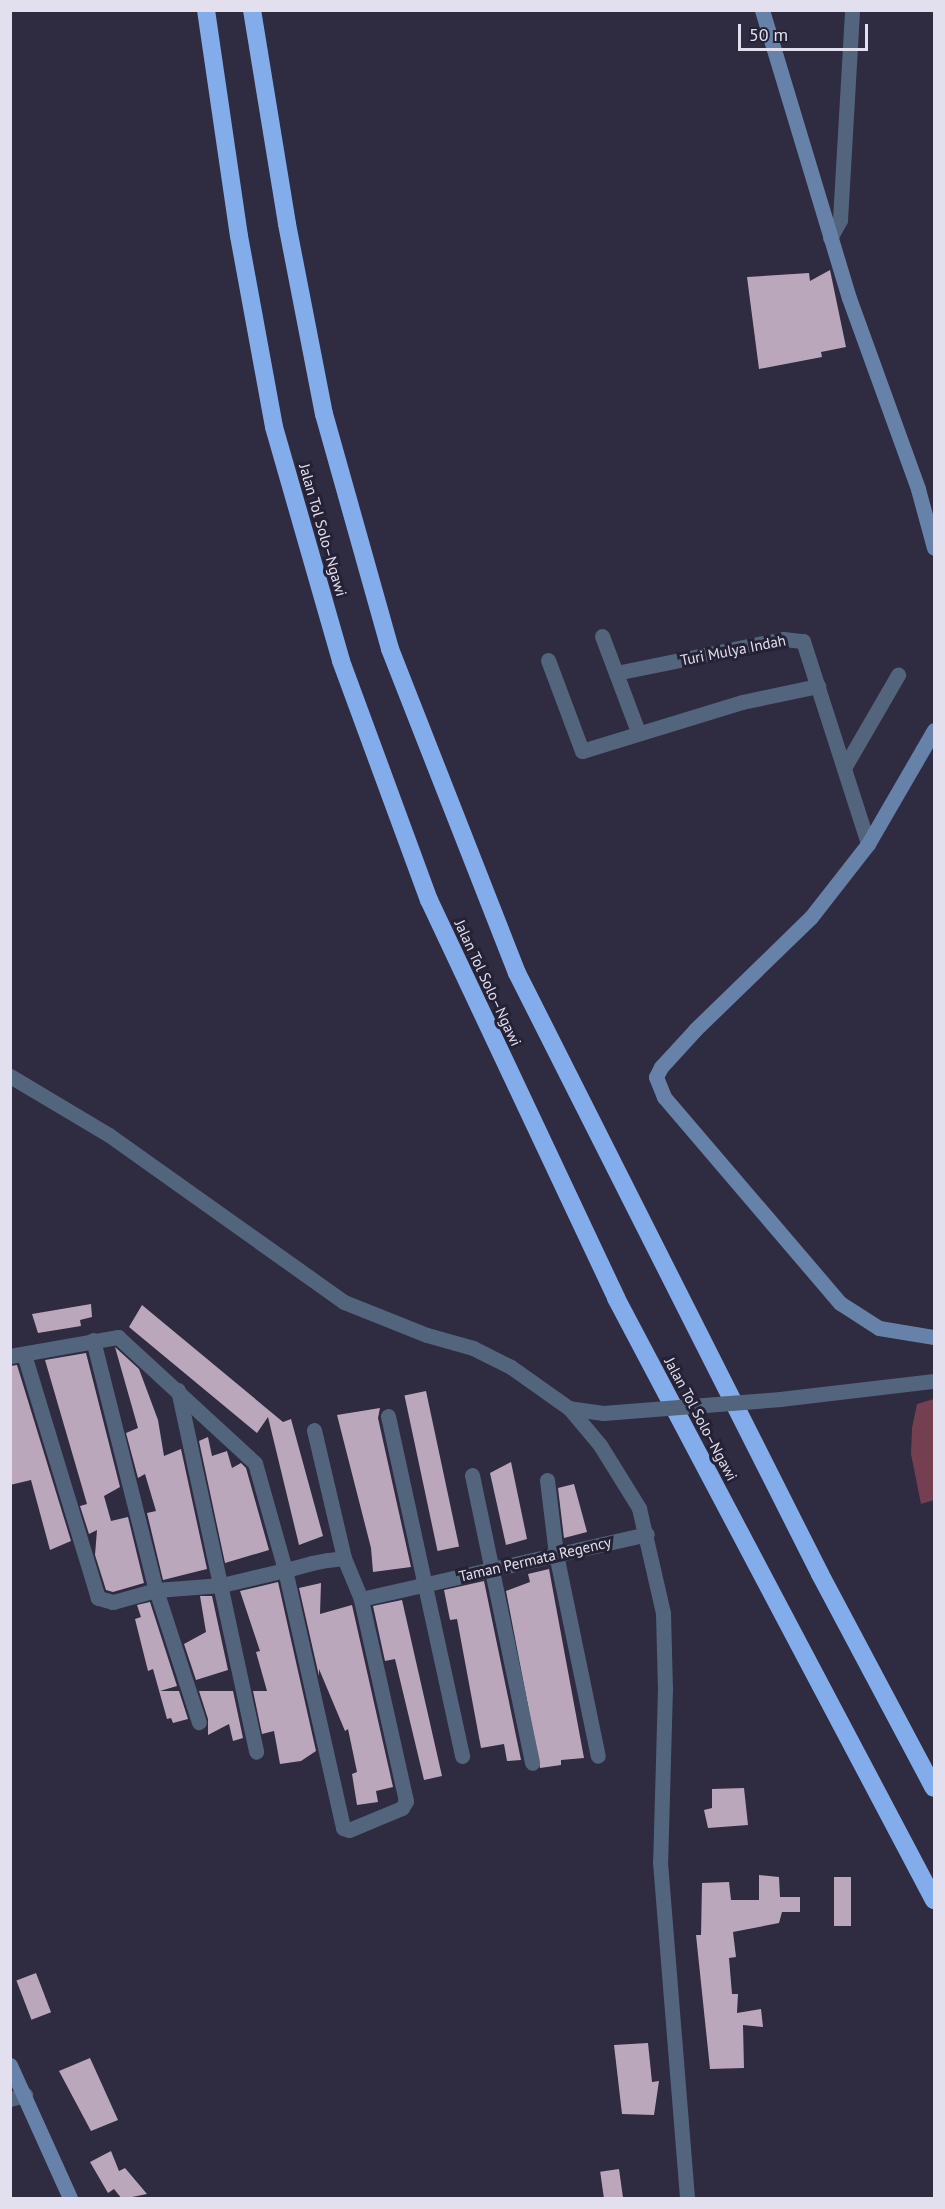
<!DOCTYPE html>
<meta charset="utf-8">
<style>
body{margin:0}
#map{position:relative;width:945px;height:2209px;overflow:hidden;background:#2f2b40;font-family:"PT Sans",sans-serif}
div>[style]{position:absolute}
[style*='--x']{left:calc(var(--x)*1px);top:calc(var(--y)*1px);width:calc(var(--w)*1px);rotate:calc(var(--a)*1deg)}
.green>*{inset:0;background:#743f50}
.building>*{inset:0;background:#bba7bb;transform-origin:0 0}
.street>*{height:15px;margin:-7.5px;padding:0 7.5px;transform-origin:7.5px;border-radius:7.5px;background:#53647d}
.secondary>*{height:15px;margin:-7.5px;padding:0 7.5px;transform-origin:7.5px;border-radius:7.5px;background:#6782a9}
.highway>*{height:18px;margin:-9px;padding:0 9px;transform-origin:9px;border-radius:9px;background:#82adea}
.street-bridge>*{height:15px;margin:-7.5px;padding:0 7.5px;transform-origin:7.5px;border-radius:7.5px;background:#53647d}
span{translate:-50% -50%;white-space:nowrap;text-align:center;line-height:1.15;-webkit-text-stroke:6px #252235;paint-order:stroke}
.street-label{font-size:15px;color:#e2e0ee}
.frame{position:absolute;inset:0;border:12px solid #e2e0ee;pointer-events:none}
.scale{position:absolute;left:738px;top:24px;width:130px;height:27px;box-sizing:border-box;border:3px solid #e2e0ee;border-top:0;padding-left:8px;font-size:18px;line-height:21px;white-space:nowrap;color:#e2e0ee;-webkit-text-stroke:4px #252235;paint-order:stroke}
</style>
<div id="map">
<div class="green">
<i style="clip-path:polygon(934px 1399px,934px 1500px,921px 1504px,911px 1454px,912px 1428px,917px 1404px)"></i>
</div>
<div class="building">
<i style="clip-path:polygon(830px 270px,846px 347px,821px 352px,822px 357px,759px 369px,747px 277px,809px 273px,810px 281px)"></i>
<i style="clip-path:polygon(91px 1304px,92px 1317px,80px 1320px,81px 1326px,38px 1333px,32px 1314px)"></i>
<i style="clip-path:polygon(142px 1305px,283px 1422px,291px 1419px,323px 1536px,299px 1545px,268px 1417px,257px 1433px,129px 1327px)"></i>
<i style="clip-path:polygon(115px 1347px,139px 1369px,158px 1420px,164px 1456px,181px 1449px,207px 1569px,163px 1580px,147px 1513px,156px 1511px,145px 1474px,138px 1478px,126px 1433px,138px 1428px)"></i>
<i style="clip-path:polygon(86px 1353px,120px 1487px,104px 1496px,111px 1521px,128px 1517px,144px 1583px,113px 1592px,106px 1590px,95px 1555px,97px 1530px,89px 1534px,80px 1506px,87px 1504px,45px 1360px)"></i>
<i style="clip-path:polygon(17px 1365px,71px 1541px,50px 1550px,31px 1480px,10px 1485px,10px 1366px)"></i>
<i style="left:426px;top:1391px;width:159px;height:22px;rotate:78deg"></i>
<i style="clip-path:polygon(380px 1408px,378px 1418px,411px 1567px,373px 1572px,371px 1548px,337px 1415px)"></i>
<i style="clip-path:polygon(208px 1437px,212px 1456px,227px 1451px,232px 1468px,241px 1463px,246px 1468px,269px 1550px,225px 1563px,199px 1441px)"></i>
<i style="clip-path:polygon(511px 1462px,527px 1539px,506px 1545px,490px 1473px)"></i>
<i style="clip-path:polygon(574px 1484px,587px 1532px,564px 1538px,558px 1488px)"></i>
<i style="clip-path:polygon(549px 1569px,584px 1758px,561px 1760px,561px 1765px,540px 1768px,506px 1591px,530px 1582px,528px 1574px)"></i>
<i style="clip-path:polygon(484px 1581px,521px 1760px,507px 1761px,504px 1744px,481px 1748px,457px 1619px,450px 1620px,444px 1590px)"></i>
<i style="clip-path:polygon(278px 1582px,316px 1751px,301px 1761px,280px 1764px,274px 1731px,262px 1734px,253px 1691px,267px 1691px,256px 1652px,260px 1651px,240px 1591px)"></i>
<i style="clip-path:polygon(321px 1583px,320px 1614px,352px 1605px,393px 1787px,376px 1791px,378px 1802px,357px 1805px,352px 1774px,357px 1772px,348px 1729px,345px 1731px,319px 1669px,319px 1676px,299px 1588px)"></i>
<i style="clip-path:polygon(200px 1596px,212px 1596px,228px 1670px,196px 1680px,184px 1644px,206px 1632px)"></i>
<i style="clip-path:polygon(402px 1600px,442px 1776px,424px 1780px,395px 1659px,385px 1661px,373px 1606px)"></i>
<i style="clip-path:polygon(150px 1602px,177px 1686px,160px 1691px,179px 1691px,188px 1719px,173px 1723px,171px 1718px,167px 1719px,153px 1669px,148px 1671px,135px 1619px,141px 1617px,137px 1605px)"></i>
<i style="clip-path:polygon(199px 1691px,233px 1691px,243px 1738px,233px 1741px,229px 1724px,208px 1735px,208px 1719px)"></i>
<i style="clip-path:polygon(744px 1788px,748px 1825px,708px 1828px,704px 1810px,712px 1808px,712px 1789px)"></i>
<i style="clip-path:polygon(759px 1875px,779px 1877px,780px 1897px,800px 1897px,800px 1912px,782px 1912px,779px 1923px,733px 1932px,736px 1957px,729px 1958px,732px 1994px,738px 1994px,737px 2013px,761px 2009px,763px 2027px,743px 2025px,744px 2068px,710px 2069px,696px 1935px,701px 1935px,702px 1883px,729px 1882px,731px 1900px,759px 1900px)"></i>
<i style="left:834px;top:1877px;width:17px;height:49px"></i>
<i style="left:36px;top:1973px;width:42px;height:21px;rotate:69deg"></i>
<i style="clip-path:polygon(648px 2043px,652px 2082px,659px 2081px,654px 2115px,622px 2114px,614px 2045px)"></i>
<i style="clip-path:polygon(90px 2058px,118px 2120px,91px 2131px,59px 2071px)"></i>
<i style="clip-path:polygon(111px 2151px,119px 2171px,125px 2168px,147px 2194px,122px 2199px,114px 2189px,108px 2193px,90px 2162px)"></i>
<i style="left:619px;top:2169px;width:30px;height:19px;rotate:82deg"></i>
</div>
<div class="street">
<i style="--x:830;--y:238;--w:21;--a:-61"></i>
<i style="--x:840;--y:220;--w:210;--a:-86.7"></i>
<i style="--x:602;--y:636;--w:103;--a:69.4"></i>
<i style="--x:548;--y:660;--w:97;--a:69.5"></i>
<i style="--x:582;--y:751;--w:167;--a:-17"></i>
<i style="--x:742;--y:702;--w:78;--a:-11.9"></i>
<i style="--x:616;--y:673;--w:170;--a:-11.5"></i>
<i style="--x:783;--y:639;--w:20;--a:6"></i>
<i style="--x:803;--y:641;--w:213;--a:72.2"></i>
<i style="--x:844;--y:768;--w:108;--a:-59.9"></i>
<i style="--x:10;--y:1076;--w:115;--a:30.8"></i>
<i style="--x:109;--y:1135;--w:288;--a:35.4"></i>
<i style="--x:344;--y:1302;--w:89;--a:21.7"></i>
<i style="--x:427;--y:1335;--w:48;--a:15.8"></i>
<i style="--x:473;--y:1348;--w:42;--a:26.6"></i>
<i style="--x:511;--y:1367;--w:71;--a:35.3"></i>
<i style="--x:93;--y:1340;--w:258;--a:75.9"></i>
<i style="--x:156;--y:1590;--w:139;--a:72"></i>
<i style="--x:10;--y:1356;--w:110;--a:-10"></i>
<i style="--x:118;--y:1337;--w:186;--a:42.6"></i>
<i style="--x:255;--y:1463;--w:111;--a:74.3"></i>
<i style="--x:285;--y:1570;--w:264;--a:77.3"></i>
<i style="--x:343;--y:1828;--w:6;--a:18"></i>
<i style="--x:349;--y:1830;--w:57;--a:-22.5"></i>
<i style="--x:402;--y:1808;--w:8;--a:-60"></i>
<i style="--x:406;--y:1801;--w:207;--a:-102.6"></i>
<i style="--x:361;--y:1599;--w:44;--a:-112.5"></i>
<i style="--x:344;--y:1558;--w:17;--a:173"></i>
<i style="--x:327;--y:1560;--w:15;--a:169"></i>
<i style="--x:312;--y:1563;--w:28;--a:165"></i>
<i style="--x:285;--y:1570;--w:65;--a:166.6"></i>
<i style="--x:222;--y:1585;--w:66;--a:175.7"></i>
<i style="--x:156;--y:1590;--w:45;--a:164.4"></i>
<i style="--x:113;--y:1602;--w:16;--a:-165"></i>
<i style="--x:98;--y:1598;--w:255;--a:-106.9"></i>
<i style="--x:178;--y:1390;--w:370;--a:77.8"></i>
<i style="--x:780;--y:1399;--w:155;--a:-6.7"></i>
<i style="--x:603;--y:1413;--w:34;--a:-172"></i>
<i style="--x:569;--y:1408;--w:48;--a:50"></i>
<i style="--x:600;--y:1445;--w:74;--a:58.2"></i>
<i style="--x:639;--y:1508;--w:108;--a:77.1"></i>
<i style="--x:663;--y:1613;--w:75;--a:88.5"></i>
<i style="--x:665;--y:1688;--w:174;--a:91.6"></i>
<i style="--x:660;--y:1862;--w:337;--a:85.4"></i>
<i style="--x:388;--y:1416;--w:348;--a:77.7"></i>
<i style="--x:314;--y:1430;--w:131;--a:76.8"></i>
<i style="--x:472;--y:1475;--w:294;--a:78.2"></i>
<i style="--x:547;--y:1480;--w:75;--a:83.1"></i>
<i style="--x:556;--y:1554;--w:206;--a:78.3"></i>
<i style="--x:361;--y:1599;--w:293;--a:-12.8"></i>
<i style="--x:10;--y:2099;--w:16;--a:-15"></i>
</div>
<div class="secondary">
<i style="--x:762;--y:10;--w:301;--a:73.2"></i>
<i style="--x:849;--y:298;--w:203;--a:70.1"></i>
<i style="--x:918;--y:489;--w:61;--a:74.8"></i>
<i style="--x:934;--y:730;--w:132;--a:120.1"></i>
<i style="--x:868;--y:844;--w:93;--a:128"></i>
<i style="--x:811;--y:917;--w:162;--a:135.8"></i>
<i style="--x:695;--y:1030;--w:50;--a:132.6"></i>
<i style="--x:661;--y:1067;--w:11;--a:117"></i>
<i style="--x:656;--y:1077;--w:22;--a:68"></i>
<i style="--x:664;--y:1097;--w:271;--a:49.5"></i>
<i style="--x:840;--y:1303;--w:46;--a:32.7"></i>
<i style="--x:879;--y:1328;--w:56;--a:9.3"></i>
<i style="--x:10;--y:2065;--w:146;--a:65.7"></i>
</div>
<div class="highway">
<i style="--x:206;--y:10;--w:228;--a:81.7"></i>
<i style="--x:239;--y:236;--w:194;--a:79.6"></i>
<i style="--x:274;--y:427;--w:243;--a:74"></i>
<i style="--x:341;--y:661;--w:255;--a:69.8"></i>
<i style="--x:429;--y:900;--w:440;--a:64.8"></i>
<i style="--x:616;--y:1298;--w:681;--a:62.16"></i>
<i style="--x:252;--y:10;--w:217;--a:80.7"></i>
<i style="--x:287;--y:224;--w:194;--a:79"></i>
<i style="--x:324;--y:414;--w:244;--a:74.3"></i>
<i style="--x:390;--y:649;--w:348;--a:68.6"></i>
<i style="--x:517;--y:973;--w:673;--a:63.24"></i>
<i style="--x:820;--y:1574;--w:242;--a:62"></i>
</div>
<div class="street-bridge">
<i style="--x:603;--y:1413;--w:178;--a:-4.5"></i>
</div>
<div class="street-label">
<span style="left:323px;top:530px;rotate:74deg">Jalan Tol Solo–Ngawi</span>
<span style="left:733px;top:650px;rotate:-11deg">Turi Mulya Indah</span>
<span style="left:488px;top:983px;rotate:65deg">Jalan Tol Solo–Ngawi</span>
<span style="left:701px;top:1419px;rotate:62deg">Jalan Tol Solo–Ngawi</span>
<span style="left:535px;top:1559px;rotate:-13deg">Taman Permata Regency</span>
</div>
<div class="frame"></div>
<div class="scale">50 m</div>
</div>
